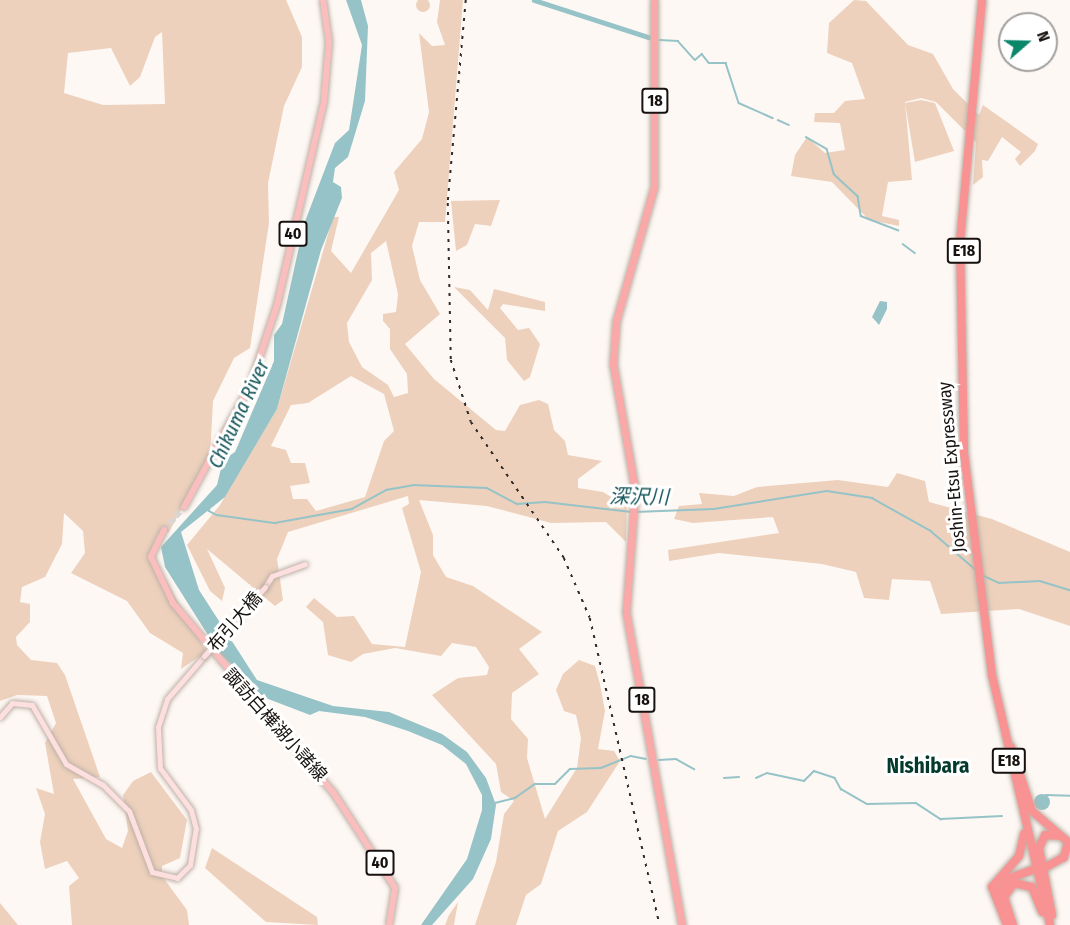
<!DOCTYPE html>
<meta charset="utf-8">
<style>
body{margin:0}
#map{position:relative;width:1070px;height:925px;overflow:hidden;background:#fef8f4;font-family:"Fira Sans Condensed","Noto Sans JP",sans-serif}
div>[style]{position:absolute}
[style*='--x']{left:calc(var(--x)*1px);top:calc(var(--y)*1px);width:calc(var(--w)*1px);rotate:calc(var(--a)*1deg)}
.green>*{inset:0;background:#edd1bc}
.round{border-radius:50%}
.water>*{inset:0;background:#96c3c7}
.stream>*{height:1.5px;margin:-0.75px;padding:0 0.75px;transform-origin:0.75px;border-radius:0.75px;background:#96c3c7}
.river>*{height:4.5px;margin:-2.25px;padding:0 2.25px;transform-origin:2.25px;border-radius:2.25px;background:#96c3c7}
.primary-tunnel>*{height:6px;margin-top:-3px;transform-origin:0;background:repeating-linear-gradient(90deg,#dbd6d2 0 6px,transparent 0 9px)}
.roads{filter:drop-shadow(0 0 2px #beb1a7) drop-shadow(0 0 2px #beb1a7)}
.secondary>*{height:5px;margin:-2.5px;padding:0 2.5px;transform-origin:2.5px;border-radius:2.5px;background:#fddfdf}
.primary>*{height:6px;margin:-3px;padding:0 3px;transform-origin:3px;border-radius:3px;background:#fbbebe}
.trunk>*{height:7px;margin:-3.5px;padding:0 3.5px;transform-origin:3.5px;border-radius:3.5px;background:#faa8a8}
.motorway>*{height:8px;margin:-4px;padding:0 4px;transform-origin:4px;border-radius:4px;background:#f99393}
.rail>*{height:1.5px;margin-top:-0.75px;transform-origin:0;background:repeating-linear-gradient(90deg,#302b28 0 3px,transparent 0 9px)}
.bridges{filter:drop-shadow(0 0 2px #beb1a7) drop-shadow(0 0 2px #beb1a7)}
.secondary-bridge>*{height:5px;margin:-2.5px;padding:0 2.5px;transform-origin:2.5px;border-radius:2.5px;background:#fddfdf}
span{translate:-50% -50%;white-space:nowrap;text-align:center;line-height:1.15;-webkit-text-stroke:6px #fff;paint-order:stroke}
.shield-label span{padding:2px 4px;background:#fff;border:2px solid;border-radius:4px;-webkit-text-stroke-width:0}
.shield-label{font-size:16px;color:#17120f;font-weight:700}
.street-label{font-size:18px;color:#17120f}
.water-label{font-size:20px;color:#18575c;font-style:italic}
.quarter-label{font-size:21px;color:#033a2c;font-weight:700}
.north{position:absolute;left:998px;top:12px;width:60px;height:60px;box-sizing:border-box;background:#fff;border:2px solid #a2a09f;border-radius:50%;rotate:70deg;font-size:16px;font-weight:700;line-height:24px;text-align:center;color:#17120f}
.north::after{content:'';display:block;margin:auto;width:21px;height:27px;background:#0a8769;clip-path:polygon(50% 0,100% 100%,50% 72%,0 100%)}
</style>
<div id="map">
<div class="green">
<i class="round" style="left:416px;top:-2px;width:14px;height:14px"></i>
<i style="clip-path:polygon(evenodd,0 0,286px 0,302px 37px,302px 67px,284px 106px,268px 183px,269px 223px,250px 348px,234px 358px,213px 401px,210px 457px,169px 532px,158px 534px,150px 552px,206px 652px,181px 669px,183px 653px,150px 633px,127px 601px,71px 573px,85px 553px,83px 531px,64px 513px,62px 544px,45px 577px,22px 587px,20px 602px,30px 604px,30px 622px,16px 637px,17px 645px,31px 660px,57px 663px,65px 675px,100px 777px,73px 779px,106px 839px,122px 848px,128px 831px,123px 795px,133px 781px,151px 772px,187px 820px,180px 858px,162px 866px,162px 876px,187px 910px,189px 925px,72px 925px,69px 886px,79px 878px,67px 861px,45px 869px,40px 842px,45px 814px,36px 788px,54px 794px,45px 743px,56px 723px,47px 696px,17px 695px,0 701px,0 0,162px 32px,165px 104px,103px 105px,64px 93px,68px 53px,111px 48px,130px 86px,140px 77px,155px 37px,162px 32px)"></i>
<i style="clip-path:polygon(evenodd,440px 0,463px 0,445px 222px,419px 222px,412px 246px,420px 280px,440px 314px,405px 344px,434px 379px,496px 430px,505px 431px,520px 405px,539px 400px,548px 404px,554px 430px,565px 441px,568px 455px,602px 461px,578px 479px,578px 488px,603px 492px,627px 506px,626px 542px,606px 522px,551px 523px,487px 506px,419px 500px,433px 535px,433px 555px,446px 577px,473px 586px,542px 632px,519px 649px,539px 674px,512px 693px,511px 719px,528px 739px,527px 758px,545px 819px,577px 768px,581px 738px,576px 715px,564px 711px,556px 690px,563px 674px,579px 660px,595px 666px,600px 684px,605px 711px,598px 749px,614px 751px,620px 761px,587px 812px,558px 831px,541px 884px,526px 895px,516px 925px,475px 925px,496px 862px,504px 814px,514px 801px,501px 792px,496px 764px,432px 695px,458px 678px,487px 675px,489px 667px,476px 647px,452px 643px,441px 656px,395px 648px,363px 654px,351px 662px,328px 655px,323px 622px,306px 607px,314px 598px,337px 617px,354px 616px,372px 644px,405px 647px,421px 572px,402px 508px,409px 504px,408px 496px,288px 532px,277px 559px,283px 600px,275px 606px,207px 549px,225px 588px,222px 601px,210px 591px,187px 545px,220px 505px,277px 409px,333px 217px,339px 217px,331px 251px,351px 273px,399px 190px,394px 172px,422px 139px,429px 112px,419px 33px,432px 46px,445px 45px,437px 22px,440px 0,386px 241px,398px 294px,396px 312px,383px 314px,383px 321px,390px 329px,390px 349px,407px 374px,408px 393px,394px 397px,388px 385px,362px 367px,349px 342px,347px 323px,372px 280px,371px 253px,386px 241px,440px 0,351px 376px,384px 394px,394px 431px,384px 441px,365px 497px,316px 511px,307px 499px,293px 499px,290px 486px,310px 483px,305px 463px,291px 463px,286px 450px,271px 446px,291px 405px,308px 403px,351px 376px)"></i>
<i style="clip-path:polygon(854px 0,866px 1px,908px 45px,933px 54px,953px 89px,979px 115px,983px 105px,1038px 144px,1035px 151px,1020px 166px,1015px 159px,1021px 152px,1002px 137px,988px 161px,982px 160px,983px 177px,973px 185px,976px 142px,936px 102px,921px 98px,905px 102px,912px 180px,888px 182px,882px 216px,899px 220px,899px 226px,869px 220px,832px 182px,791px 176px,795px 155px,807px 137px,825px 153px,845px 150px,840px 123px,814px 122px,815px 113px,834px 113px,845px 101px,865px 99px,852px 63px,827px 53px,829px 23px)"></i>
<i style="clip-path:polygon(921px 100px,935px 103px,954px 151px,915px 162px,905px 103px)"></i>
<i style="clip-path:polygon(500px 200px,491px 226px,475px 224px,467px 245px,456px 251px,451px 201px)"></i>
<i style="clip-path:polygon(454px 287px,470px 290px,488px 310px,494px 289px,545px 302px,545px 311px,503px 304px,500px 308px,518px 330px,529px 328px,540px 344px,530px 377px,524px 381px,507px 360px,505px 338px)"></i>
<i style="clip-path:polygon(897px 473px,925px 481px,929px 502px,992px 519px,1070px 552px,1070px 626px,1019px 609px,941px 614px,930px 581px,892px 579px,889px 600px,864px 598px,856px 572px,822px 564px,719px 553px,669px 561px,668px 550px,779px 533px,773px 517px,693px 523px,674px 519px,679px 506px,702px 504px,699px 493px,734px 496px,757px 487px,838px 480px,888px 487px)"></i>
<i style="clip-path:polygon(212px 848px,317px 917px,318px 925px,266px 922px,205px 868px)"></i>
<i style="clip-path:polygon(458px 902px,454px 925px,445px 925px,449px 915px)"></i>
<i style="clip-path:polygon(0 903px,18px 925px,0 925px)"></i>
</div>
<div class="water">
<i style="clip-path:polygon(346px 0,361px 0,368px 26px,365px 101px,348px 157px,335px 168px,333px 182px,341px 187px,342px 198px,321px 250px,277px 409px,225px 497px,181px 532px,199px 590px,257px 680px,333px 706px,389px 712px,442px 734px,467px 752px,486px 778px,496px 805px,491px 839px,473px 879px,432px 925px,421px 925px,467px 859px,482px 810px,482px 795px,466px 764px,442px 745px,408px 731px,365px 717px,319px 711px,310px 715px,263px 697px,218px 651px,165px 567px,161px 547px,217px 485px,223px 460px,235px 452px,274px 361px,274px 335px,282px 324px,304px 224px,335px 143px,349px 130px,362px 45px)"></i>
<i style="clip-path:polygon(880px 301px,887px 302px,887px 309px,879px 325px,872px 317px)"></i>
<i class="round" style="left:1034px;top:794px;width:16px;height:16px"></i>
</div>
<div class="stream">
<i style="--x:660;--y:40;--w:18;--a:3"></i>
<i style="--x:678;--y:41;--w:25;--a:48"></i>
<i style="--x:695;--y:60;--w:9;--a:-41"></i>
<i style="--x:702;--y:54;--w:11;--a:52"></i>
<i style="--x:709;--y:63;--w:17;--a:0"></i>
<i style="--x:726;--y:63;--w:42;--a:72"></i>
<i style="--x:739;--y:103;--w:37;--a:24"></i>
<i style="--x:778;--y:120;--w:12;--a:24"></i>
<i style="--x:806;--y:137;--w:24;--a:30"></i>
<i style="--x:827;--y:149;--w:26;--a:74"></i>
<i style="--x:834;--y:174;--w:33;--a:43"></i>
<i style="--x:858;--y:196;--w:20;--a:81"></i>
<i style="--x:861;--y:216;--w:40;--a:21"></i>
<i style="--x:903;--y:244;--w:15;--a:37"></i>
<i style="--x:211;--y:505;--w:6;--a:108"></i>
<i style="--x:209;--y:511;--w:9;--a:27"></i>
<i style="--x:217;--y:515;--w:59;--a:7.9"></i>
<i style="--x:275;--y:523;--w:78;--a:-10.3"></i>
<i style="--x:352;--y:509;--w:39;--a:-29"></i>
<i style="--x:386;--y:490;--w:27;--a:-10"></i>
<i style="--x:413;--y:485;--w:74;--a:2.3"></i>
<i style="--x:487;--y:488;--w:34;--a:28"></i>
<i style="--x:517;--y:504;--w:28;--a:-4"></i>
<i style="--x:545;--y:502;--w:87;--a:6.6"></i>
<i style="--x:635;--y:512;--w:79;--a:-2.2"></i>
<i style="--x:714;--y:509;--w:114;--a:-9.1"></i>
<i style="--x:827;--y:491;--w:46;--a:8.8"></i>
<i style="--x:872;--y:498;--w:68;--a:29.2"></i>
<i style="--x:931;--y:531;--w:60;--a:40.9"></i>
<i style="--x:982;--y:575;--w:19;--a:25"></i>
<i style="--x:999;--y:583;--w:41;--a:-2.8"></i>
<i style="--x:1040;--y:581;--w:31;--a:17"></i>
<i style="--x:659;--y:760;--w:17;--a:-3"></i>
<i style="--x:676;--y:759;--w:21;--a:29"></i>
<i style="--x:724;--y:778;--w:15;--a:-4"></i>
<i style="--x:756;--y:778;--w:12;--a:-24"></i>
<i style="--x:767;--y:773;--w:38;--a:12"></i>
<i style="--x:804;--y:781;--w:14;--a:-45"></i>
<i style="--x:814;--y:771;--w:22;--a:18"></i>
<i style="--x:835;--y:778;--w:13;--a:61"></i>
<i style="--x:841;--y:789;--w:30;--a:30"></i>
<i style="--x:867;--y:804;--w:49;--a:-1.2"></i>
<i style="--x:916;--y:803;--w:30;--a:33"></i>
<i style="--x:941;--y:819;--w:61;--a:-2.8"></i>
<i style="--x:1046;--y:795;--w:24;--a:2"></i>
<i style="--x:495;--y:803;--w:21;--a:-14"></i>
<i style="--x:515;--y:798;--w:24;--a:-35"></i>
<i style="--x:535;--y:784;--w:20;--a:0"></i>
<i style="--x:555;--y:784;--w:21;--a:-45"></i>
<i style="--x:570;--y:769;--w:31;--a:-2"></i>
<i style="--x:601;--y:768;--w:32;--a:-22"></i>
<i style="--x:631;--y:756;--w:15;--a:11"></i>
</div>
<div class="river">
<i style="--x:534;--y:0;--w:120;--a:18"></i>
</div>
<div class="primary-tunnel">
<i style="--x:164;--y:530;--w:30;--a:-49"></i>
</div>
<div class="roads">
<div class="secondary">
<i style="--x:265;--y:587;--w:13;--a:-58"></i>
<i style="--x:272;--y:576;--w:35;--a:-20"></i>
<i style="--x:0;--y:717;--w:18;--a:-49"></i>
<i style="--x:12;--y:703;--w:20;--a:6"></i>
<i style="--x:32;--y:705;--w:68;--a:60"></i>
<i style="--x:66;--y:764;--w:43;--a:29.6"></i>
<i style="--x:103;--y:785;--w:37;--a:45"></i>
<i style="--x:129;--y:811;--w:65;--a:69.3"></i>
<i style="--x:152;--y:872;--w:26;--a:13"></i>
<i style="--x:177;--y:878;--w:18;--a:-45"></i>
<i style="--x:190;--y:865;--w:36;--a:-81"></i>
<i style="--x:196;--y:829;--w:20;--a:-105"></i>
<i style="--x:191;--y:810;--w:52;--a:-126.4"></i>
<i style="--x:160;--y:768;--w:41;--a:-92.8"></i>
<i style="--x:158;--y:727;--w:29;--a:-72"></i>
<i style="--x:167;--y:699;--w:57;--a:-49.3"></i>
</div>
<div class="primary">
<i style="--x:184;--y:507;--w:138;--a:-61.4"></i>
<i style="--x:250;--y:386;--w:85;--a:-71.6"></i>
<i style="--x:277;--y:305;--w:209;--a:-77"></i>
<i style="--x:324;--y:101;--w:59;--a:-85.2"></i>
<i style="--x:329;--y:42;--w:42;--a:-98.1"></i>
<i style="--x:164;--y:530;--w:30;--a:116"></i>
<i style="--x:151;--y:557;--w:51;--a:64.4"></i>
<i style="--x:173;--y:603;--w:248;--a:49.8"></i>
<i style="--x:333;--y:792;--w:114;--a:57.1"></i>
<i style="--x:395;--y:888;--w:37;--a:99"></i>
</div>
<div class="trunk">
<i style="--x:654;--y:0;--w:187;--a:90"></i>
<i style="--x:654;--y:187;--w:139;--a:105.8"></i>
<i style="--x:616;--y:321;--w:43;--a:94"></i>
<i style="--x:613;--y:364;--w:128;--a:80.1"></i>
<i style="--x:635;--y:490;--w:122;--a:94.2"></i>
<i style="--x:626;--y:612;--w:318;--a:79.9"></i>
</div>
<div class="motorway">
<i style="--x:982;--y:0;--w:243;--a:95.2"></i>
<i style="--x:960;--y:242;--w:211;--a:88.9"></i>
<i style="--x:964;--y:453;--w:224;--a:82.8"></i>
<i style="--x:992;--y:675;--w:257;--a:76.9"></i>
<i style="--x:1011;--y:747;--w:67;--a:71.8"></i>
<i style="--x:1032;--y:811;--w:48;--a:40.7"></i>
<i style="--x:1068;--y:842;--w:16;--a:105"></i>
<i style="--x:1064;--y:857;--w:21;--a:151"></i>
<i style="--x:1000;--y:891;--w:16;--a:-52"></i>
<i style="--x:1010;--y:878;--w:23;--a:-20"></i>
<i style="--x:1052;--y:915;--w:68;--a:-101"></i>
<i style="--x:1039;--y:848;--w:14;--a:-65"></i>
<i style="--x:1045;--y:835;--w:15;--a:4"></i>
<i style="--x:1007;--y:925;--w:41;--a:-111.5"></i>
<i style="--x:992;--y:887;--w:41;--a:-48.9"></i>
<i style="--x:1019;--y:856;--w:23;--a:-77"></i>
<i style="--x:1013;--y:925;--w:29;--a:-108"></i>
<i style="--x:1004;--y:897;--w:17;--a:-54"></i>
<i style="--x:1014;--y:883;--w:18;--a:13"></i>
<i style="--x:1032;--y:887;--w:27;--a:68"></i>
</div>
</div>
<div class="rail">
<i style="--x:466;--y:0;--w:204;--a:95.1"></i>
<i style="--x:448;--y:203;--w:157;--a:88.9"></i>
<i style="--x:451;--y:360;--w:65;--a:72.1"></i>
<i style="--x:471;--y:422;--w:165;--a:55.6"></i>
<i style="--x:564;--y:558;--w:65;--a:66.6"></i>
<i style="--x:590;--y:618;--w:315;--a:77.2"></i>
</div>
<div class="bridges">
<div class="secondary-bridge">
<i style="--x:204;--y:656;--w:92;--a:-48.5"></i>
</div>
</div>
<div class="shield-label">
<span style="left:655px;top:101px">18</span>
<span style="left:293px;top:234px">40</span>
<span style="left:964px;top:251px">E18</span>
<span style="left:642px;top:700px">18</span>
<span style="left:1009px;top:761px">E18</span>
<span style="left:380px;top:863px">40</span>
</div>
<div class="street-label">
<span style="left:952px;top:467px;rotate:-95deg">Joshin-Etsu Expressway</span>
<span style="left:235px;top:622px;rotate:-49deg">布引大橋</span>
<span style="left:275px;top:725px;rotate:48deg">諏訪白樺湖小諸線</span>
</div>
<div class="water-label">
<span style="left:239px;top:414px;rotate:-65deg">Chikuma River</span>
<span style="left:639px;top:497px;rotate:1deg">深沢川</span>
</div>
<div class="quarter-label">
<span style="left:928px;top:766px">Nishibara</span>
</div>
<div class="north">N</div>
</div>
